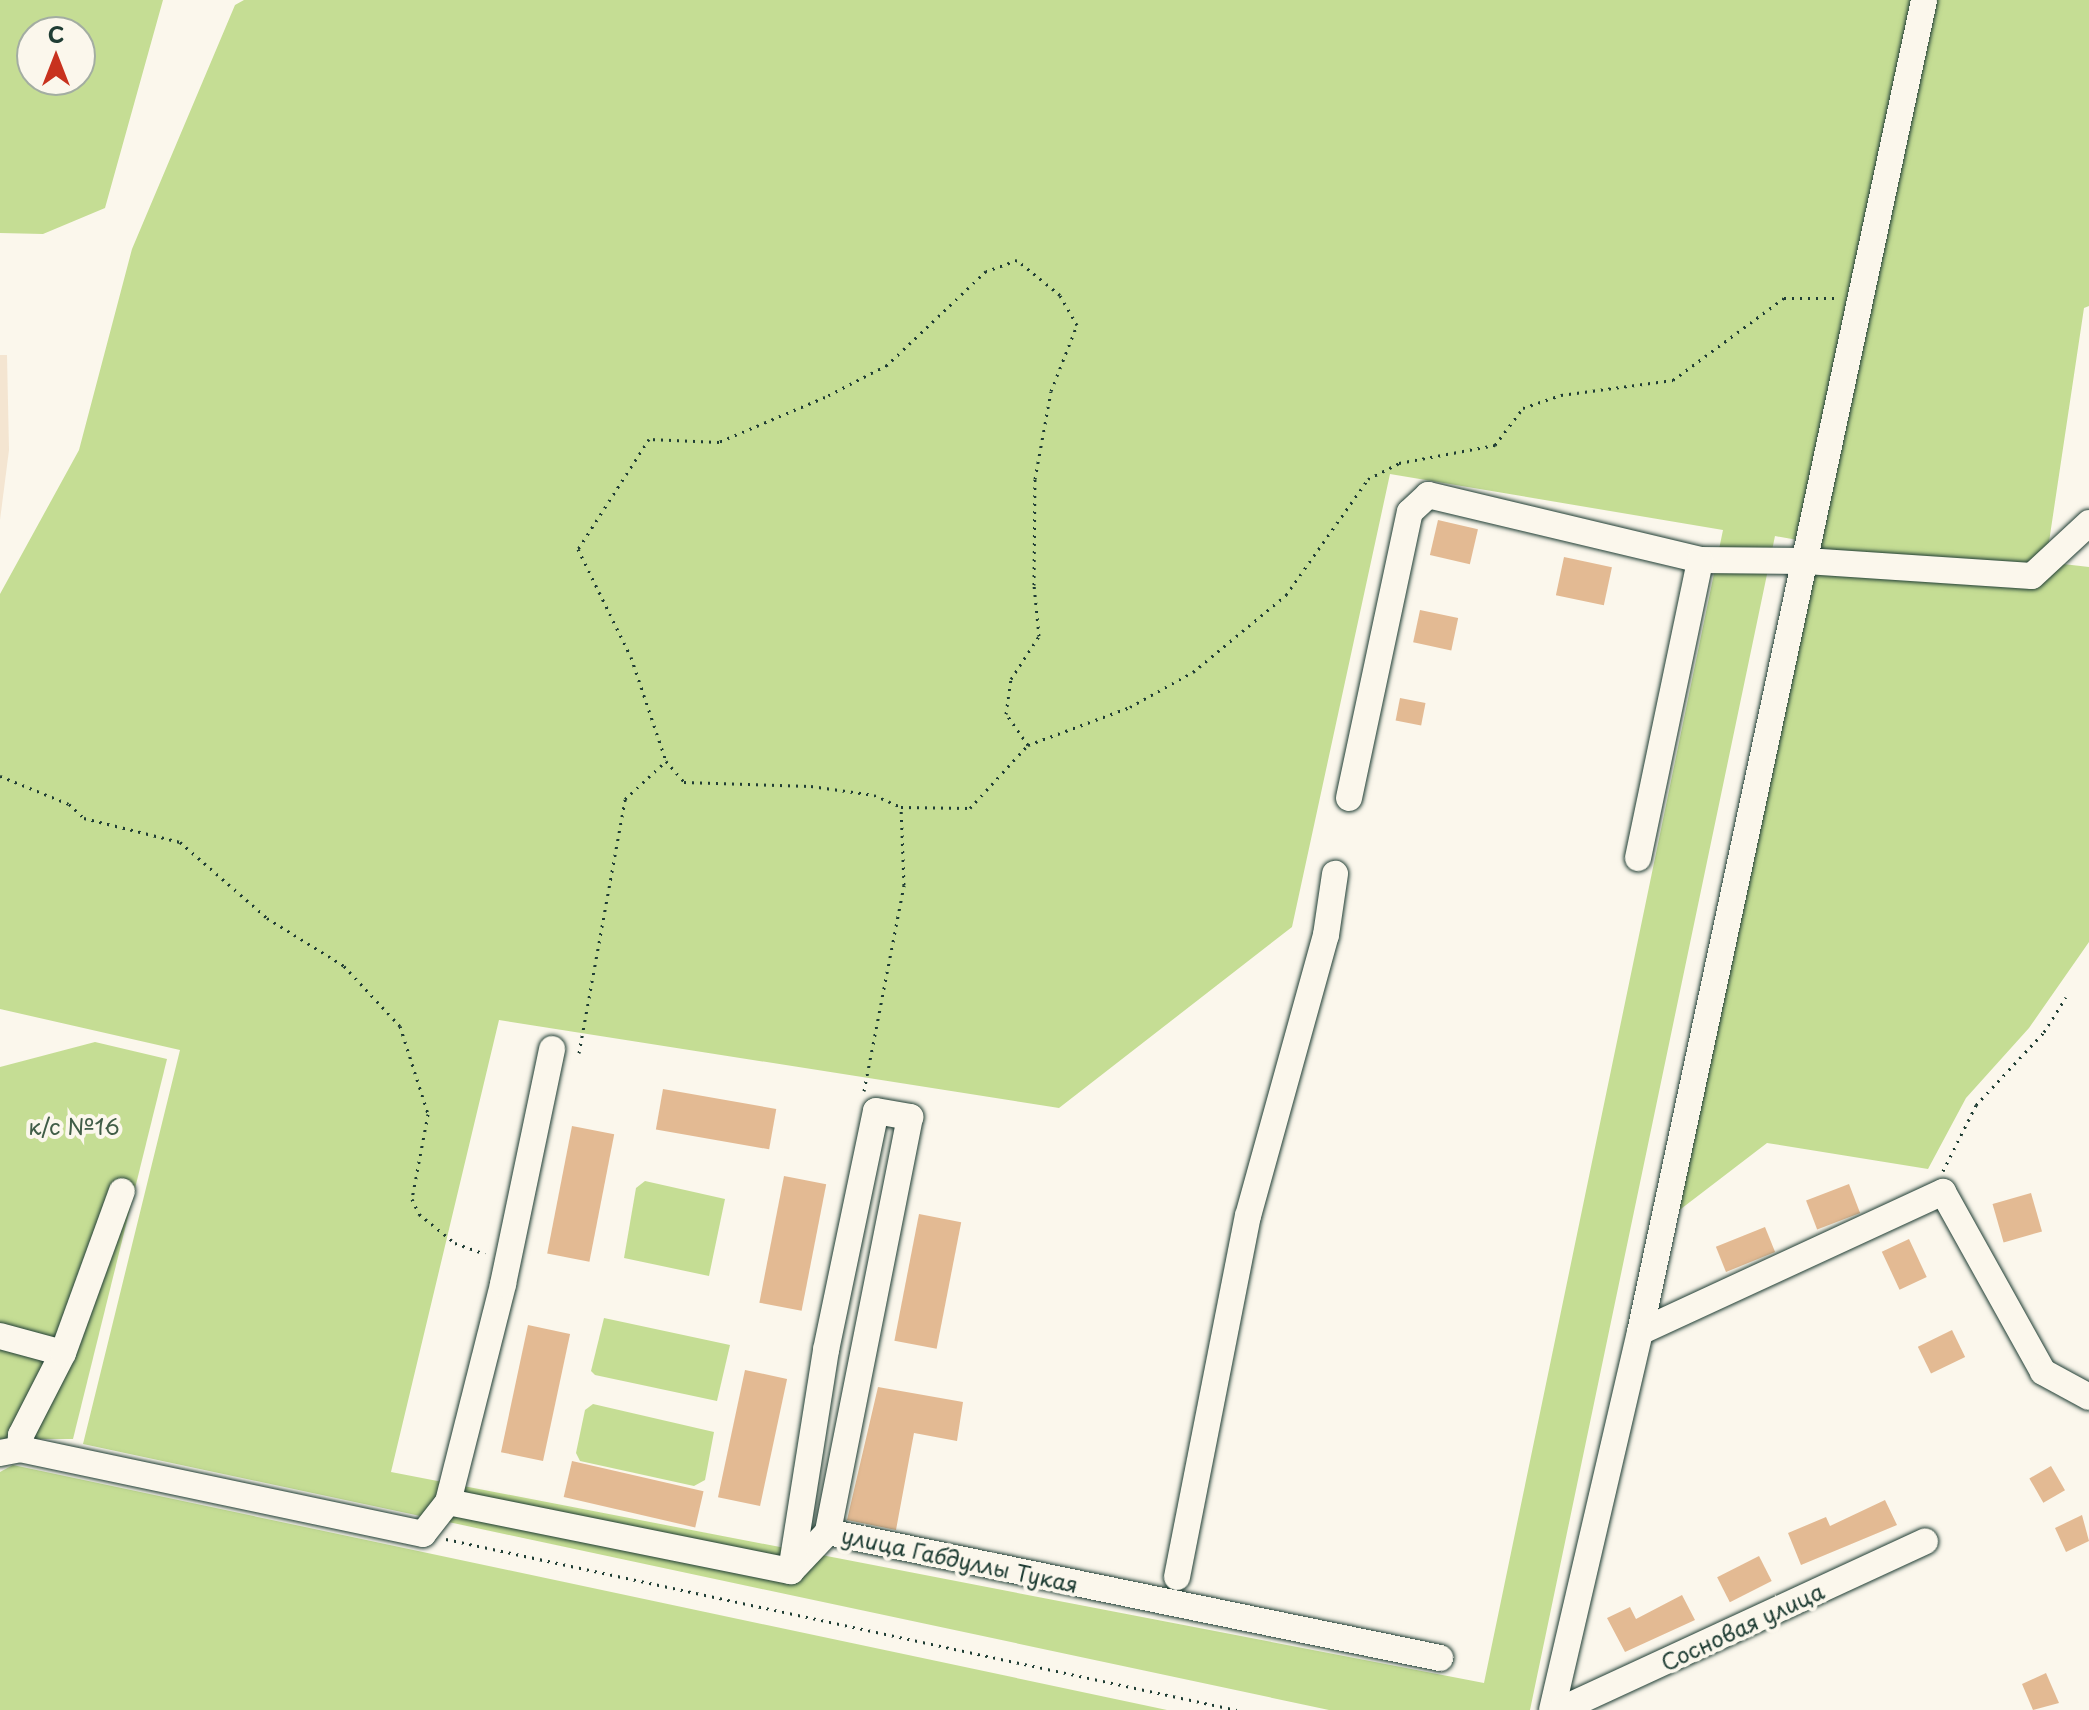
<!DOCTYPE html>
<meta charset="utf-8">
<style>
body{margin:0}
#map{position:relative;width:2089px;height:1710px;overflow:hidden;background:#fbf7ec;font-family:"Playpen Sans",sans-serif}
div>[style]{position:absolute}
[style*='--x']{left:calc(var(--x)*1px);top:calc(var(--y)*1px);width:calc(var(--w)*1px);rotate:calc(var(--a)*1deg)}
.built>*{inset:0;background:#f4e5d1}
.green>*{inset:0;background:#c5dd94}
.building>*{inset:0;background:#e3ba93;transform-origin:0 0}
.path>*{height:3px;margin-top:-1.5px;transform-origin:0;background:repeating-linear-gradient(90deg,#1f3d34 0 2px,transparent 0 8px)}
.roads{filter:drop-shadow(0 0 2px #1f3d34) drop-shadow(0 0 2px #1f3d34)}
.minor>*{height:26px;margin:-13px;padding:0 13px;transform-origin:13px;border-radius:13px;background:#fbf7ec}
span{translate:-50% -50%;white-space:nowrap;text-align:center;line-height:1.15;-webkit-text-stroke:8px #fbf7ec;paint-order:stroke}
.park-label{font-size:22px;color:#405d47}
.street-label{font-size:22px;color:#1f3d34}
.north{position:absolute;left:16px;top:16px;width:80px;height:80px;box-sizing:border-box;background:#fbf7ec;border:2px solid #a3ada2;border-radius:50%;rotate:0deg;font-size:22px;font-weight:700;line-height:32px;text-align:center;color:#1f3d34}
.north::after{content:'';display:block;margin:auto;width:28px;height:36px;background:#c8321e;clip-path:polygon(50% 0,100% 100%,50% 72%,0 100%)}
</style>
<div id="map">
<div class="built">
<i style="clip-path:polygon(0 355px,7px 355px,9px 450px,0 520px)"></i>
</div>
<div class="green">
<i style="clip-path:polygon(evenodd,0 0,163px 0,105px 208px,43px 234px,0 233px,0 0,32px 32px,80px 32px,80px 80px,32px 80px,32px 32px)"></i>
<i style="clip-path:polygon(evenodd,244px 0,2089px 0,2089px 306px,2084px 308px,2046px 562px,2089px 567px,2089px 942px,2029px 1028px,1966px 1098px,1928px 1169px,1767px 1143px,1673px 1215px,1820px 544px,1775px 536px,1530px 1710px,1329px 1710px,83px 1444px,180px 1050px,0 1009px,0 594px,79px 450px,132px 249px,235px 5px,244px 0,1390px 474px,1723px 530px,1484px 1683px,391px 1472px,499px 1020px,1059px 1108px,1292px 927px,1390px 474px)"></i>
<i style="clip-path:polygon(95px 1042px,167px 1059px,73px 1439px,0 1439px,0 1067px)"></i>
<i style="clip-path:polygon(645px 1181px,725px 1199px,709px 1276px,624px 1258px,636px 1188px)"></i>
<i style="clip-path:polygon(604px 1318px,730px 1345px,717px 1401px,595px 1375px,591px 1371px)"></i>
<i style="clip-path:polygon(593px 1404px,714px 1432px,705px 1480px,694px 1486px,580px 1461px,576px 1453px,585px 1410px)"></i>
<i style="clip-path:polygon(13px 1465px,1167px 1710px,0 1710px,0 1472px)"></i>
</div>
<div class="building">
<i style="left:1438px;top:520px;width:41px;height:36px;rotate:13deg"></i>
<i style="left:1564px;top:557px;width:49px;height:39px;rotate:12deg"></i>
<i style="left:1420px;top:610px;width:39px;height:33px;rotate:12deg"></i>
<i style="left:1400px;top:698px;width:26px;height:23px;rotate:11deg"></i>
<i style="left:663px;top:1089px;width:115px;height:41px;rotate:10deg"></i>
<i style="left:572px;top:1126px;width:43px;height:130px;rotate:11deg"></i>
<i style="left:784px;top:1176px;width:43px;height:129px;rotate:11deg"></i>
<i style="left:1849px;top:1184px;width:31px;height:46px;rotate:69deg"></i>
<i style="left:2031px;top:1193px;width:40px;height:40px;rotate:74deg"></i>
<i style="left:919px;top:1214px;width:43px;height:129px;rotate:11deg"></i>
<i style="left:1765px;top:1227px;width:27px;height:53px;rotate:68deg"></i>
<i style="left:1909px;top:1239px;width:42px;height:30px;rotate:65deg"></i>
<i style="left:528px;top:1325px;width:43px;height:130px;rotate:12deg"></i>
<i style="left:1952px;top:1330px;width:30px;height:38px;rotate:64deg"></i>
<i style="left:745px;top:1370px;width:43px;height:130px;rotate:12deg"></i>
<i style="clip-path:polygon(878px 1387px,963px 1402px,957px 1441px,914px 1433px,896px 1530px,847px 1520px)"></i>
<i style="left:572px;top:1461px;width:135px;height:37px;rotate:13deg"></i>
<i style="left:2051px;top:1466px;width:28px;height:25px;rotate:60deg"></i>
<i style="clip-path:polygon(1885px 1500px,1897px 1525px,1801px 1565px,1788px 1533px,1826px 1517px,1830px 1526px)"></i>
<i style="clip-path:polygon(2082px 1515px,2089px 1541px,2066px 1552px,2055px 1528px)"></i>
<i style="left:1759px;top:1556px;width:28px;height:47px;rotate:63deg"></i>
<i style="clip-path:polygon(1682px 1595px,1695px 1620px,1625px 1652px,1607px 1618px,1630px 1607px,1636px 1619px)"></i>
<i style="clip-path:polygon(2046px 1673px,2059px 1703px,2033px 1710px,2022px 1684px)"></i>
</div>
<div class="path">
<i style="--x:1028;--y:745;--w:38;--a:-125"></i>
<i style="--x:1006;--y:714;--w:35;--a:-82"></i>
<i style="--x:1011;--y:679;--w:51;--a:-56.9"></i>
<i style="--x:1039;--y:636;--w:51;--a:-95.6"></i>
<i style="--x:1034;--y:585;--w:106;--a:-89.5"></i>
<i style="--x:1035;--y:479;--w:89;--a:-79.7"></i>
<i style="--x:1051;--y:391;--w:71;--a:-68.5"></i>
<i style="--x:1077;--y:325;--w:34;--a:-120"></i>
<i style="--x:1060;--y:295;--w:55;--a:-140.9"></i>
<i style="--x:1017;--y:260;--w:33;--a:160"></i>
<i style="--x:986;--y:271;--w:137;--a:136.5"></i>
<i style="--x:887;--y:365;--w:70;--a:152.7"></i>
<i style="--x:825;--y:397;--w:115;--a:157"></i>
<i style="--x:719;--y:442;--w:70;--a:-177.5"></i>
<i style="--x:649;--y:439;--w:131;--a:122.8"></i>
<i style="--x:578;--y:549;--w:120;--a:63.9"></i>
<i style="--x:631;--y:657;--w:110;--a:71.4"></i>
<i style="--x:666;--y:761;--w:28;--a:49"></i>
<i style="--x:684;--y:782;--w:127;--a:1.8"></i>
<i style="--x:811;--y:786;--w:64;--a:8.1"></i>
<i style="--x:874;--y:795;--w:30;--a:24"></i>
<i style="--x:901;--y:807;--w:69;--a:0.8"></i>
<i style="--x:970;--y:808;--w:86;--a:-47.4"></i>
<i style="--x:1028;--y:745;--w:109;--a:-20.4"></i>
<i style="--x:1130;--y:707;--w:72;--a:-29.1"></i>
<i style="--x:1193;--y:672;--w:121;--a:-39.6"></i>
<i style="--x:1286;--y:595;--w:142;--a:-54.7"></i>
<i style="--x:1368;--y:479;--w:35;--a:-27"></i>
<i style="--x:1399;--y:463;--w:98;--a:-10.6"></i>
<i style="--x:1495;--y:445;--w:46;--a:-52.9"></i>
<i style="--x:1523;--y:408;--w:40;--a:-18.9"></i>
<i style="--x:1561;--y:395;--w:113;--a:-7.6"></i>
<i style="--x:1673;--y:380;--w:138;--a:-36.5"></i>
<i style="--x:1784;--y:298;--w:53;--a:0"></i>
<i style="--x:0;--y:776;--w:74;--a:22.1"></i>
<i style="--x:69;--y:804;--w:21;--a:43"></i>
<i style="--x:84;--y:818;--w:99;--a:14"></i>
<i style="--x:180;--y:842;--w:116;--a:41.1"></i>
<i style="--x:267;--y:918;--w:91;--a:31.9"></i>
<i style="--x:344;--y:966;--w:82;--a:47"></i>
<i style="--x:400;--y:1026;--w:92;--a:72.3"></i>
<i style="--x:428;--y:1114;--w:86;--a:100.7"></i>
<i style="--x:412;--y:1199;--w:17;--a:65"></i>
<i style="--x:419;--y:1214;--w:46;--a:38.9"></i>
<i style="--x:455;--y:1243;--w:32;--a:20"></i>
<i style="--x:579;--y:1053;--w:258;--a:-79.7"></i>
<i style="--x:625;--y:799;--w:56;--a:-42.8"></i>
<i style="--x:864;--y:1091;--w:210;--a:-79"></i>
<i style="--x:904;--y:885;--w:78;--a:-92.2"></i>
<i style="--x:1943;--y:1171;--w:74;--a:-63.4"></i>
<i style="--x:1976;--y:1105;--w:100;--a:-47"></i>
<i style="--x:2044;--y:1032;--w:41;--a:-57.8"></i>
<i style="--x:446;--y:1539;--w:809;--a:12.2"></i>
</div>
<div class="roads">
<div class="minor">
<i style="--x:1349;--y:798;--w:292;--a:-78"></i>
<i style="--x:1410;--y:512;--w:25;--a:-43"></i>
<i style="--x:1428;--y:495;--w:280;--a:13.4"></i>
<i style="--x:1700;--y:560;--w:106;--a:0.5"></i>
<i style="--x:1806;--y:561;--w:226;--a:3.8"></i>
<i style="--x:2032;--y:576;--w:78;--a:-42.9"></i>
<i style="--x:1638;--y:858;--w:304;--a:-78.2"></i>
<i style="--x:1640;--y:1332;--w:334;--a:-24.8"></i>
<i style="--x:1943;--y:1192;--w:206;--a:60.9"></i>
<i style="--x:2043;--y:1372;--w:52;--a:28.5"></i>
<i style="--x:0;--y:1336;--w:65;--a:15.1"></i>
<i style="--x:63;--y:1353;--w:92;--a:117.1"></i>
<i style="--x:21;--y:1435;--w:14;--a:94"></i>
<i style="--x:63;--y:1353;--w:172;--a:-70"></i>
<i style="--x:0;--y:1453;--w:20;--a:-11"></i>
<i style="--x:20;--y:1449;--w:412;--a:11.9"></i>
<i style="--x:423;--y:1534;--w:41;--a:-52"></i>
<i style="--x:448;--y:1502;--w:225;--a:-75.8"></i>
<i style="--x:503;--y:1284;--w:240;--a:-78.2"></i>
<i style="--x:448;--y:1502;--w:350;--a:11.4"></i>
<i style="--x:791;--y:1571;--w:54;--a:-46.5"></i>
<i style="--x:828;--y:1532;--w:625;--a:11.63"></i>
<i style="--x:791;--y:1571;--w:224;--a:-81"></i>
<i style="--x:826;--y:1350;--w:244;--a:-78.2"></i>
<i style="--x:876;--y:1111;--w:35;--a:10"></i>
<i style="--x:910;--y:1117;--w:423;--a:101.2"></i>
<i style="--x:1177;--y:1577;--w:368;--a:-78.9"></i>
<i style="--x:1248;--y:1216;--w:292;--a:-74.5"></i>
<i style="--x:1326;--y:935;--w:62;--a:-81.6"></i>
<i style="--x:1552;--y:1710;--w:388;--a:-76.9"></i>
<i style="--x:1640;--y:1332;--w:1362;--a:-77.96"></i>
<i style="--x:1560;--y:1710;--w:402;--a:-24.8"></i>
</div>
</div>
<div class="park-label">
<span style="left:74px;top:1126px">к/с №16</span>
</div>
<div class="street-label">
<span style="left:960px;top:1559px;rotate:12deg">улица Габдуллы Тукая</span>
<span style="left:1742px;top:1626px;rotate:-25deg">Сосновая улица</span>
</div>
<div class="north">С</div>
</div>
